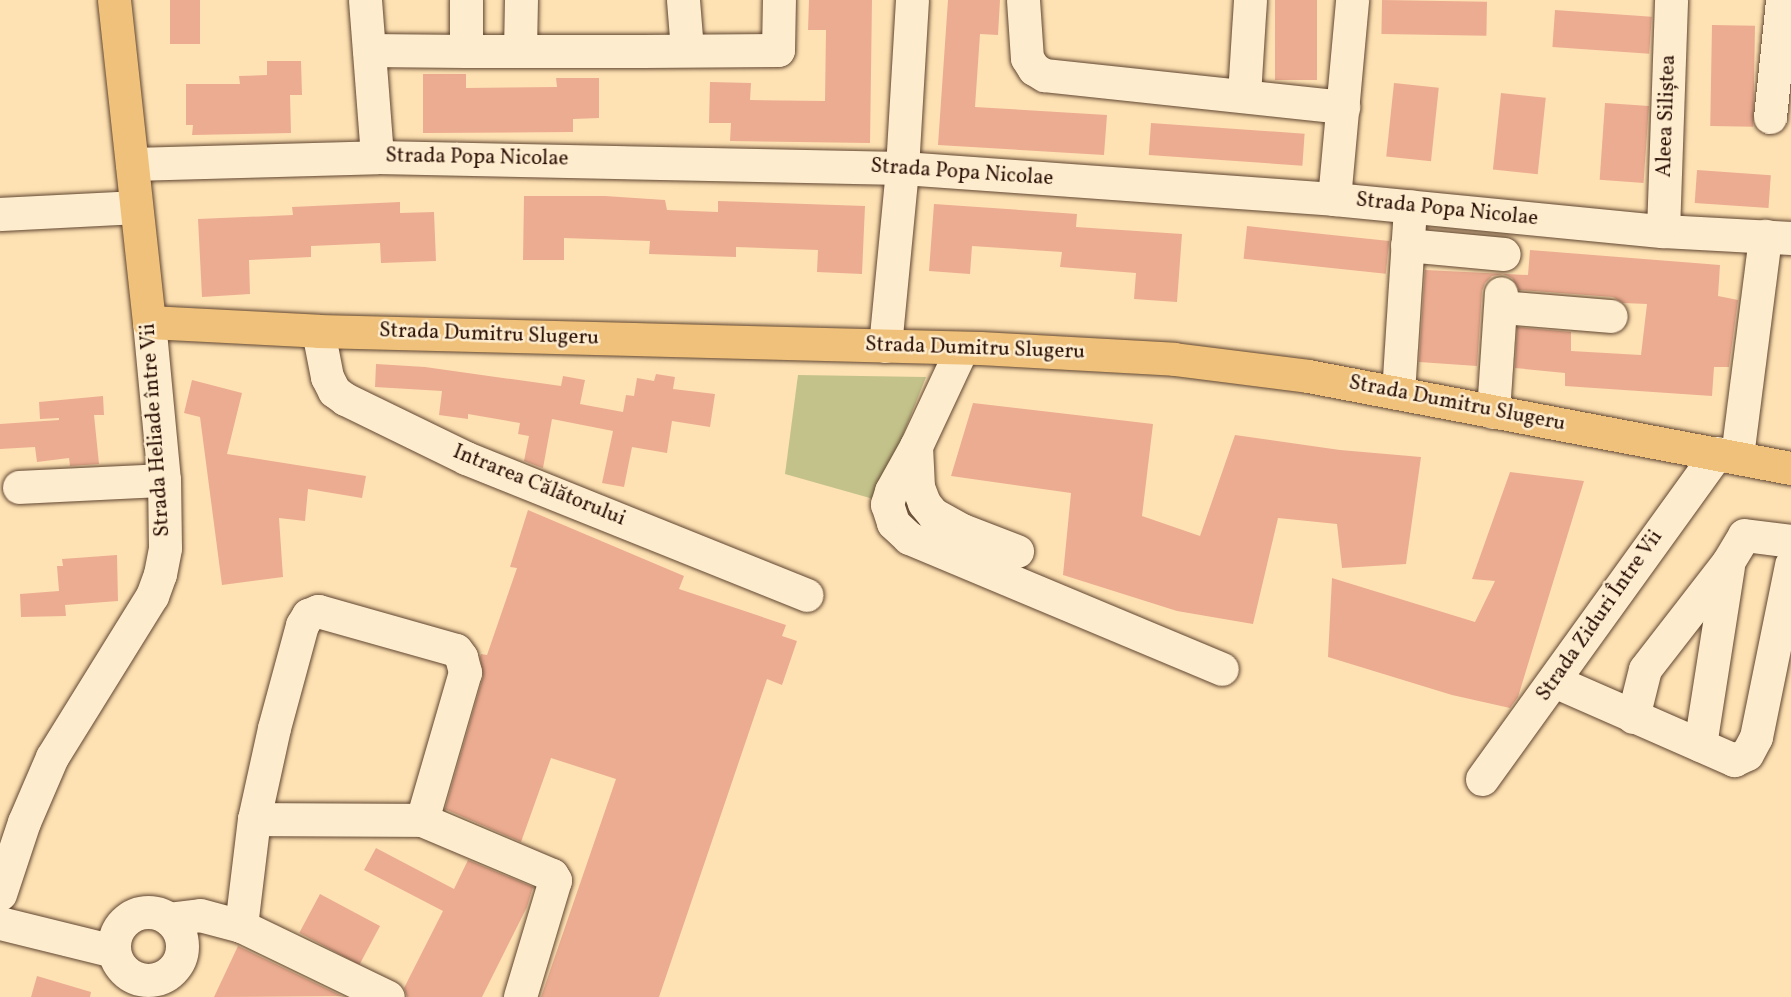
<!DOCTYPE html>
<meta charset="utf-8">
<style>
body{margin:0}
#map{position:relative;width:1791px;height:997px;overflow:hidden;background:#fee2b3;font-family:Vollkorn,serif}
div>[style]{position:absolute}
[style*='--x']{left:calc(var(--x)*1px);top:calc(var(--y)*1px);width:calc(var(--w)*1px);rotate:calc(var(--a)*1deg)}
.green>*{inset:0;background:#c3c28a}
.building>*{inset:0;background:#ecac91;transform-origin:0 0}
.roads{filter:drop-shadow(0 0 2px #604531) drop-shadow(0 0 2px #604531)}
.minor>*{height:33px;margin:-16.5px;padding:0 16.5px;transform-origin:16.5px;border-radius:16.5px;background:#feecce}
.minor>.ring{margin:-16.5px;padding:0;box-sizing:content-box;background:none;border:33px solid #feecce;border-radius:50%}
.major>*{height:33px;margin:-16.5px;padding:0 16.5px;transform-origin:16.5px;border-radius:16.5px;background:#efc17a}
span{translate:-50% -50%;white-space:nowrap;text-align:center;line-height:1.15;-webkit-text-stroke:5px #feecce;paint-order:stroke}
.street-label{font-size:21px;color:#2c1106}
</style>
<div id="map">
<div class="green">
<i style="clip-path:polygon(798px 375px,926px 377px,877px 500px,785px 474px)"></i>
</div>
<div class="building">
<i style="left:170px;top:0;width:30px;height:44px"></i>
<i style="clip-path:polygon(809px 0,872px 0,870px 143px,730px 141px,731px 123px,709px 123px,710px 82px,751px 83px,750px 100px,825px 101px,826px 30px,808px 30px)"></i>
<i style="clip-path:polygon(948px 0,1000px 0,998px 35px,980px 34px,975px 107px,1107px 115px,1104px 155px,938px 145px)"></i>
<i style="left:1275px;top:0;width:42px;height:80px"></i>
<i style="left:1382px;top:0;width:105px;height:34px;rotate:1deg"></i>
<i style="left:1555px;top:10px;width:97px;height:37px;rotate:4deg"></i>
<i style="left:1712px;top:25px;width:43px;height:101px;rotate:1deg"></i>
<i style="clip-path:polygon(267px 61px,301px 61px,302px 95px,290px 95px,291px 133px,192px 135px,193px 125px,186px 125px,186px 84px,240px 84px,239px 76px,267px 75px)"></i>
<i style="clip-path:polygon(423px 74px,466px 74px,466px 88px,557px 87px,556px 78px,599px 78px,599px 118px,573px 119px,573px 132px,423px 133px)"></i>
<i style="left:1394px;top:83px;width:45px;height:74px;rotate:6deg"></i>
<i style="left:1501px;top:93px;width:45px;height:77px;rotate:6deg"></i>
<i style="left:1605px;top:103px;width:44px;height:77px;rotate:4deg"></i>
<i style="left:1151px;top:123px;width:154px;height:32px;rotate:4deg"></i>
<i style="left:1697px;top:170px;width:74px;height:33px;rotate:4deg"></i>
<i style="clip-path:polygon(524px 196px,605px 196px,665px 200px,667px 210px,718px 212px,718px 201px,865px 206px,862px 274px,817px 272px,818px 250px,736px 247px,736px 257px,649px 254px,650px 241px,564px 238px,564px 260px,523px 260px)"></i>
<i style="clip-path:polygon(400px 202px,400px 213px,434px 212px,436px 261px,381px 263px,380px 243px,311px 246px,311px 257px,249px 260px,250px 294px,202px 297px,198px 219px,293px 215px,292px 207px)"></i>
<i style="clip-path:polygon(934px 204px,1077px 214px,1076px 227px,1182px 234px,1177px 302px,1134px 299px,1136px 273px,1060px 267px,1062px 252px,972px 246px,970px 274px,929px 271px)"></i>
<i style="left:1247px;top:226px;width:143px;height:33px;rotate:6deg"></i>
<i style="clip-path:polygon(1530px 250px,1720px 265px,1718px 296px,1738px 300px,1729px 367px,1714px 367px,1712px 396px,1565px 386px,1565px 373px,1515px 368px,1517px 327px,1571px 332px,1571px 351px,1641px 355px,1647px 304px,1623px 303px,1613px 297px,1519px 290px,1512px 278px,1503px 274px,1492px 276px,1485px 283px,1482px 291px,1477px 366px,1419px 362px,1425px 270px,1528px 275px)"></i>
<i style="clip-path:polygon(376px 364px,425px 367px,561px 386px,563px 376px,585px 380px,580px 404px,623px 412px,626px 395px,634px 396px,637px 378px,654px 381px,656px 374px,675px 377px,673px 389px,715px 394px,710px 427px,672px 421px,667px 453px,632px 447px,624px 487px,602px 483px,613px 431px,552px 419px,543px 468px,540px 467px,524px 461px,529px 436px,518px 434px,520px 423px,468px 414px,468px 419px,439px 415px,442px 391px,375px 387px)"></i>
<i style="clip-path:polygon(192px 380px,242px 393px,227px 454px,366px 476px,362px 498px,308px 489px,305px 521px,279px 518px,283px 577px,222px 585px,200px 417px,184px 413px)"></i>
<i style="clip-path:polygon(103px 396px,104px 415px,94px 415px,99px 464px,70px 466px,69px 458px,37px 462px,35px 447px,0 449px,0 424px,59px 420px,59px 418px,40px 419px,39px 402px)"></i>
<i style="clip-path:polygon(973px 403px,1153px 424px,1142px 516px,1200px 536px,1235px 435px,1340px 450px,1421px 457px,1406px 564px,1342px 568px,1337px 524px,1278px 518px,1253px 624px,1177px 611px,1063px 575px,1071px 493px,951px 476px)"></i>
<i style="clip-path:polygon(1510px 472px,1584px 481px,1518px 697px,1510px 708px,1452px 695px,1328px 657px,1332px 578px,1475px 622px,1495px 581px,1472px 579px)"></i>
<i style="clip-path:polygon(528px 510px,684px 576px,679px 589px,786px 625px,782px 636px,797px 641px,782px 685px,767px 679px,659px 997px,541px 997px,616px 779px,551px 758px,521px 842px,445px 809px,483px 677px,480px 657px,481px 654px,487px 655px,517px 568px,510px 567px)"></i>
<i style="clip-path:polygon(117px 555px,118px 601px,65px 605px,66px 616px,21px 617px,20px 594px,59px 591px,57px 566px,63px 566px,62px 559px)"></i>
<i style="clip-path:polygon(376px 848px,454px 889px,468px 860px,533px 887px,527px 907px,482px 997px,407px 997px,404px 988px,443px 911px,364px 870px)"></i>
<i style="left:320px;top:894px;width:68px;height:44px;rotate:28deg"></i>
<i style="clip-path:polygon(238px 946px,342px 996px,214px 997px)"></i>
<i style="clip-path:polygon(37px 976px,91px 992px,90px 997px,31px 997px)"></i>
</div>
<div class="roads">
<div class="minor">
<i style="--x:365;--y:0;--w:157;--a:85.6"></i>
<i style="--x:466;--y:0;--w:51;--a:90"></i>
<i style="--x:466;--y:51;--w:177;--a:0"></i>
<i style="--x:643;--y:51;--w:135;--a:-0.4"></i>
<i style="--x:778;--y:50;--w:50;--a:-88.9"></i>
<i style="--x:683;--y:0;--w:50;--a:85.4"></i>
<i style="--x:1023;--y:0;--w:58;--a:86.1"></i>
<i style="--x:1027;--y:58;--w:13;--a:58"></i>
<i style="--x:1034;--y:69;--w:12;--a:31"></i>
<i style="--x:1044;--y:75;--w:301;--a:6.1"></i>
<i style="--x:369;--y:50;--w:97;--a:0.6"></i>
<i style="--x:520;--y:51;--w:51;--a:-88.9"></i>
<i style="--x:1244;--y:95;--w:95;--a:-86.4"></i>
<i style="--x:1770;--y:117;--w:118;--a:-84.1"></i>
<i style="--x:132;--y:164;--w:245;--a:-1.6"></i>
<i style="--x:377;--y:157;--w:525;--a:1.2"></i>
<i style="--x:902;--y:168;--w:433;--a:4.1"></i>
<i style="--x:1334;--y:199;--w:331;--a:5.6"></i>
<i style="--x:1663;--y:231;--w:128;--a:3.1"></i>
<i style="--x:1334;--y:199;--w:200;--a:-84.8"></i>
<i style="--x:0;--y:214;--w:136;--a:-2.9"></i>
<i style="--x:1663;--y:231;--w:231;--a:-88"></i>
<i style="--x:1407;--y:245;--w:97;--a:5.3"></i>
<i style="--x:1501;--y:307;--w:110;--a:4.7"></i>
<i style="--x:318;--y:331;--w:47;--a:78.9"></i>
<i style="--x:327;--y:377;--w:16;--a:63"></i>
<i style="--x:334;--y:391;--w:14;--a:36"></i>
<i style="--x:345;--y:399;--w:135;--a:26"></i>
<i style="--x:466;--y:458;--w:367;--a:21.9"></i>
<i style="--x:885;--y:346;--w:179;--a:-84.5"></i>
<i style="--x:902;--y:168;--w:168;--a:-86.6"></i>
<i style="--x:962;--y:348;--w:108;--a:115.1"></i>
<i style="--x:916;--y:446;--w:51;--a:119.1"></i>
<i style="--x:891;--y:491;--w:14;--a:107"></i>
<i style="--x:887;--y:504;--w:20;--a:72"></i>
<i style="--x:893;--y:523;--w:22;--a:43"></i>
<i style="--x:909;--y:538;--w:339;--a:22.7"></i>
<i style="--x:1398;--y:393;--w:187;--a:-86.3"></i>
<i style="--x:1493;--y:412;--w:119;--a:-86.2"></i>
<i style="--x:916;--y:446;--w:41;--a:87.2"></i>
<i style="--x:918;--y:487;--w:17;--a:69"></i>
<i style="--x:924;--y:503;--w:14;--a:51"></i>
<i style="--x:933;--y:514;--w:33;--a:29"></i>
<i style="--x:962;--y:530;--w:59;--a:20.9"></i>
<i style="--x:1737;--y:456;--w:222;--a:-82.7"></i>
<i style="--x:19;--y:487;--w:145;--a:-2.8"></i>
<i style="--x:1554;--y:681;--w:197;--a:23.7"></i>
<i style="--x:1734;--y:760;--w:14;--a:-25"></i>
<i style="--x:1747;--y:754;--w:19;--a:-62"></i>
<i style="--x:1756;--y:737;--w:176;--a:-78.5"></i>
<i style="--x:1633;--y:717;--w:49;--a:-76"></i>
<i style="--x:1645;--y:669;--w:135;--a:-52.2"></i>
<i style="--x:1728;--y:562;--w:31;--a:-59"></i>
<i style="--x:1744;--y:535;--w:47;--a:7.3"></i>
<i style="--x:1700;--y:745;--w:181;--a:-81.1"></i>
<i style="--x:1482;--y:779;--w:402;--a:-54.2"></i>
<i style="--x:254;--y:819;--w:168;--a:0.3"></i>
<i style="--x:0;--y:894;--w:76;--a:-71.6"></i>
<i style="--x:24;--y:822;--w:71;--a:-66.7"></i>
<i style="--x:52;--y:757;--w:190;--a:-58.2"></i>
<i style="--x:152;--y:596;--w:23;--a:-70"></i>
<i style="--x:160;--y:574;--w:26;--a:-79"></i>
<i style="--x:165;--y:548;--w:68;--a:-90.8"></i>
<i style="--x:164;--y:480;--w:159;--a:-95.4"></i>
<i class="ring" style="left:114px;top:912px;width:35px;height:35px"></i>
<i style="--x:169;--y:919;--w:31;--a:-7"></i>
<i style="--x:200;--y:915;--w:42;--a:15"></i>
<i style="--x:241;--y:926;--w:163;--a:25.8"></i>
<i style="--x:0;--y:923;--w:117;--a:13.8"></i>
<i style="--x:241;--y:926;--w:108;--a:-83.1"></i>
<i style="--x:254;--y:819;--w:93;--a:-77.6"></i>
<i style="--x:274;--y:728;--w:107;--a:-74.8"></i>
<i style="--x:302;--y:625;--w:12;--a:-59"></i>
<i style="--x:308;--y:615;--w:11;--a:-22"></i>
<i style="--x:318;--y:611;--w:143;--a:15.8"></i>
<i style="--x:456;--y:650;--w:9;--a:54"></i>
<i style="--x:461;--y:657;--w:16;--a:75"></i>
<i style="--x:465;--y:672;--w:154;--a:106.2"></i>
<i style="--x:422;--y:820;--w:141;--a:22.9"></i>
<i style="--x:552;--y:875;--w:6;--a:59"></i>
<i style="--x:555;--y:880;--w:122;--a:106.7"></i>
</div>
<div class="major">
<i style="--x:114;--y:0;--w:324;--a:83.8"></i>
<i style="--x:149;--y:322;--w:169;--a:3"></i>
<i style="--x:318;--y:331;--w:662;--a:1.47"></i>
<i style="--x:980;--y:348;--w:194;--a:3.2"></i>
<i style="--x:1174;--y:359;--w:135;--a:7.2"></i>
<i style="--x:1308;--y:376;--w:492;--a:10.8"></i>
</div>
</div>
<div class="street-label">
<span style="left:1667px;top:116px;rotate:-88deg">Aleea Siliștea</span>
<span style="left:477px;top:158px;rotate:1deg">Strada Popa Nicolae</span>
<span style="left:962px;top:173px;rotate:4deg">Strada Popa Nicolae</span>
<span style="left:1447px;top:210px;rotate:6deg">Strada Popa Nicolae</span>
<span style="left:489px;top:335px;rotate:2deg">Strada Dumitru Slugeru</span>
<span style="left:975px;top:349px;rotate:2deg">Strada Dumitru Slugeru</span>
<span style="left:1457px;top:404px;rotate:11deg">Strada Dumitru Slugeru</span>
<span style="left:156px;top:430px;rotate:-94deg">Strada Heliade între Vii</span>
<span style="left:539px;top:486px;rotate:22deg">Intrarea Călătorului</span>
<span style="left:1600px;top:616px;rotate:-55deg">Strada Ziduri Între Vii</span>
</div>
</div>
